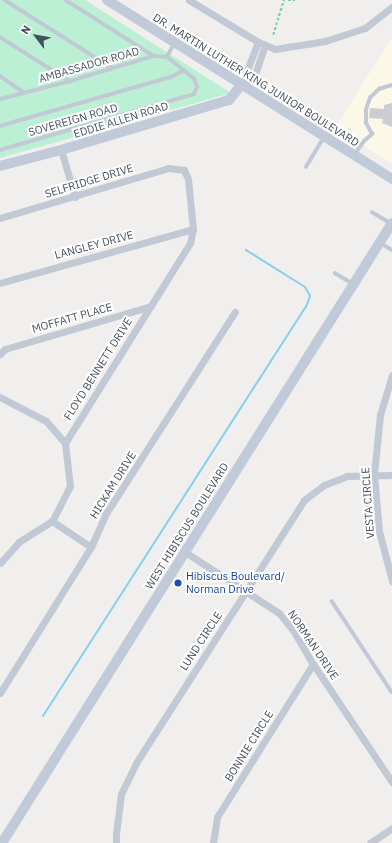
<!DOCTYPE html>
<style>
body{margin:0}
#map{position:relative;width:392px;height:843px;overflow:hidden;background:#f1eeee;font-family:"IBM Plex Sans",sans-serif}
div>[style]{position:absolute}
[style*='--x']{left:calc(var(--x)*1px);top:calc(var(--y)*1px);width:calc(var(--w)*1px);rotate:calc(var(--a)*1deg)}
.commercial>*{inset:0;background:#fcf8e7}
.green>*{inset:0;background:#bbf0d4}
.stream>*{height:2px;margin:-1px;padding:0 1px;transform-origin:1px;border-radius:1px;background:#86d0ef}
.building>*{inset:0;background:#cbcdd3}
.path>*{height:1.5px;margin-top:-0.75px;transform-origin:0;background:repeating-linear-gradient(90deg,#72cfa9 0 3px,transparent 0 5px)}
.lane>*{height:3.5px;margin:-1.75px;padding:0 1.75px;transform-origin:1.75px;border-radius:1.75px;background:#c1c9d4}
.street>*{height:7px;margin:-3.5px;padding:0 3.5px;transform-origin:3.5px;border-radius:3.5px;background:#c1c9d4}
.secondary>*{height:10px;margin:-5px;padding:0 5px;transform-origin:5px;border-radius:5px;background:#c0cad8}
.dots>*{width:11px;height:11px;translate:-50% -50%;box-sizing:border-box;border:2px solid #fff;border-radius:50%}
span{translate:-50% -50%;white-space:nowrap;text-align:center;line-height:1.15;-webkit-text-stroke:4px #fff;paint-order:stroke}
.street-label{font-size:11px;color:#46505c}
.transit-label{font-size:11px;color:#164399}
.left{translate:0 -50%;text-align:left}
.north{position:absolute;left:16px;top:16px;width:40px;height:40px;-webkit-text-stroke:3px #fff;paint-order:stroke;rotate:302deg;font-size:11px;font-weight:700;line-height:16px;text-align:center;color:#46505c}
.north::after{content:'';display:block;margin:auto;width:14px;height:18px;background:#46505c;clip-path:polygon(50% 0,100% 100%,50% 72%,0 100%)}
</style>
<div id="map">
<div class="commercial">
<i style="clip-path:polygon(392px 37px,392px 164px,335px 128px)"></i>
</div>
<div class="green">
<i style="clip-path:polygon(0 0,85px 0,231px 93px,0 158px)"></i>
</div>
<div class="stream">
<i style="--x:43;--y:716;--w:486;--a:-57.3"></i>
<i style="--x:306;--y:307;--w:12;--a:-70"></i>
<i style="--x:310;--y:296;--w:10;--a:-119"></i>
<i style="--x:305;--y:287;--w:70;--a:-147.9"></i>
</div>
<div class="building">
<i style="clip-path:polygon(392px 103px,392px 127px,382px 123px,383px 119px,369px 118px,370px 108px,384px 109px,384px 105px)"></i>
</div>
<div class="path">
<i style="--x:288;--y:0;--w:7;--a:0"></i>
<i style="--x:273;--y:35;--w:37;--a:-73"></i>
</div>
<div class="lane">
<i style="--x:5;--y:0;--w:127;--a:32.4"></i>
<i style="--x:66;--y:0;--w:104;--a:32.5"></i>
<i style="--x:0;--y:37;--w:83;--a:32.2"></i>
<i style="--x:0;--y:76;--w:30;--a:34"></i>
<i style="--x:0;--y:99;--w:72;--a:-14.4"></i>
<i style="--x:70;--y:81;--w:88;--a:-16.6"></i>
<i style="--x:154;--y:56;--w:13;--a:4"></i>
<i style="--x:167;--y:57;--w:15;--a:-62"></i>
<i style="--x:0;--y:126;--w:178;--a:-16"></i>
<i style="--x:171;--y:77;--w:13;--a:-27"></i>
<i style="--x:0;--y:150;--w:202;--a:-16.1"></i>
<i style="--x:194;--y:94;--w:8;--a:-67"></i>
<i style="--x:197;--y:87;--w:9;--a:-111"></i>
<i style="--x:194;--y:79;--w:35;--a:-141"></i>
<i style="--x:355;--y:154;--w:16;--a:-55"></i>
<i style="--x:364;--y:141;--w:11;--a:-41"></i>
<i style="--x:372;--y:134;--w:13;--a:-119"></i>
<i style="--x:366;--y:123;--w:13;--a:-90"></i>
<i style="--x:366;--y:110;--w:13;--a:-72"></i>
<i style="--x:370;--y:98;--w:13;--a:-45"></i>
<i style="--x:379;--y:89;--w:14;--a:-17"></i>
<i style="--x:306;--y:167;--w:35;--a:-59"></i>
<i style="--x:372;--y:212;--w:21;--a:31"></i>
<i style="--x:381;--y:243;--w:13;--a:32"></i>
<i style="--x:335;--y:273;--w:21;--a:31"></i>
<i style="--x:332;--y:601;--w:109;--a:56.6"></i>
</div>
<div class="street">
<i style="--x:189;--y:0;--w:81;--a:31.3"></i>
<i style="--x:258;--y:42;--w:18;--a:22"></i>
<i style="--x:275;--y:49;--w:51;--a:-9.1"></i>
<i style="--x:325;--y:41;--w:42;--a:-18"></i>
<i style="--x:365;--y:28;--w:34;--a:-38"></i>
<i style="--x:242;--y:83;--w:44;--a:-68.7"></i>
<i style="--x:241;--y:85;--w:18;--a:-38"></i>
<i style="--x:255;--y:74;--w:31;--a:-71"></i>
<i style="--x:61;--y:150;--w:49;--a:73.4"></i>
<i style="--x:0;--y:218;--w:176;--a:-16.5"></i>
<i style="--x:169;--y:168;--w:15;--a:8"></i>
<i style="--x:184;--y:170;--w:10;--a:66"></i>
<i style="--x:188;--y:179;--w:50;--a:84.3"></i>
<i style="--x:193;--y:229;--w:14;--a:102"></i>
<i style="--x:190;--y:243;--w:236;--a:122"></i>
<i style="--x:65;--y:443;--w:43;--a:83.4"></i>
<i style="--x:70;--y:486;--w:39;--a:117"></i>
<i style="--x:52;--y:521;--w:39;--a:148"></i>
<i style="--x:19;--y:542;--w:28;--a:132"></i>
<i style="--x:0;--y:283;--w:200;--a:-15.6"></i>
<i style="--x:0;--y:354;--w:7;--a:-45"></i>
<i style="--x:5;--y:349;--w:152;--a:-16.4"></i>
<i style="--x:392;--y:375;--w:42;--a:106.7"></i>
<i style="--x:380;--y:415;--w:59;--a:95.8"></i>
<i style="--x:374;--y:474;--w:57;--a:85"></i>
<i style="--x:379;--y:531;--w:52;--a:75.4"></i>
<i style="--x:0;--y:397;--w:52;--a:27.6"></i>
<i style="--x:46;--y:421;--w:29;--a:49"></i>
<i style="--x:52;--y:521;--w:47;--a:33.7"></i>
<i style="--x:185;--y:552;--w:112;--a:33"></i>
<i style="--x:279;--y:613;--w:22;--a:51"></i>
<i style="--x:293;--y:630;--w:39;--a:60"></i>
<i style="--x:313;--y:664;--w:142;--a:56.2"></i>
<i style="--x:0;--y:693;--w:172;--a:-58.1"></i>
<i style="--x:91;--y:547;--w:35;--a:-66"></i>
<i style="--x:105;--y:515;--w:241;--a:-57.4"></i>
<i style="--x:116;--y:843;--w:9;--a:-90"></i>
<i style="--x:116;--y:834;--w:40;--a:-82.9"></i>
<i style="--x:121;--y:794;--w:34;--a:-64"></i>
<i style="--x:136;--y:763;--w:312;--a:-57.4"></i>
<i style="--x:304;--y:500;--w:25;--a:-37"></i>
<i style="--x:324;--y:485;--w:25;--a:-21"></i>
<i style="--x:347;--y:476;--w:45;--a:-1.3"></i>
<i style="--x:213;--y:843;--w:26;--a:-81"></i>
<i style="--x:217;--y:817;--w:181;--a:-57.9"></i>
<i style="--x:370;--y:843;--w:27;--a:-34"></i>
</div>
<div class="secondary">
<i style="--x:107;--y:0;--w:337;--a:32.1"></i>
<i style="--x:0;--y:166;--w:63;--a:-14.7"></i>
<i style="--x:61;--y:150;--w:175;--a:-16.6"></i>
<i style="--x:229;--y:100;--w:19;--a:-51"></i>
<i style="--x:2;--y:843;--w:732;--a:-57.83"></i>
</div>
<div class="dots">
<i style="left:178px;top:583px;background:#1a4fb4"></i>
</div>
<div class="street-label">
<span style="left:89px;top:65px;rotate:-16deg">AMBASSADOR ROAD</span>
<span style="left:256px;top:80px;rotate:32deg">DR. MARTIN LUTHER KING JUNIOR BOULEVARD</span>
<span style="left:73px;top:120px;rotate:-16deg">SOVEREIGN ROAD</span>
<span style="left:121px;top:120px;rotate:-17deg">EDDIE ALLEN ROAD</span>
<span style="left:89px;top:181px;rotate:-17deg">SELFRIDGE DRIVE</span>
<span style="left:94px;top:245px;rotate:-15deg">LANGLEY DRIVE</span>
<span style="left:72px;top:318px;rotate:-16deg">MOFFATT PLACE</span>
<span style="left:98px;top:369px;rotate:-58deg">FLOYD BENNETT DRIVE</span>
<span style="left:113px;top:485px;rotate:-58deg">HICKAM DRIVE</span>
<span style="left:368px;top:503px;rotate:-94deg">VESTA CIRCLE</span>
<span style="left:187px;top:526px;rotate:-58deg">WEST HIBISCUS BOULEVARD</span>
<span style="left:201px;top:641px;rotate:-57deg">LUND CIRCLE</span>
<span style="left:313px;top:645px;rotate:56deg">NORMAN DRIVE</span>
<span style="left:249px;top:746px;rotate:-58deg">BONNIE CIRCLE</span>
</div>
<div class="transit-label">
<span class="left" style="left:186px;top:583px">Hibiscus Boulevard/<br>Norman Drive</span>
</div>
<div class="north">N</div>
</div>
